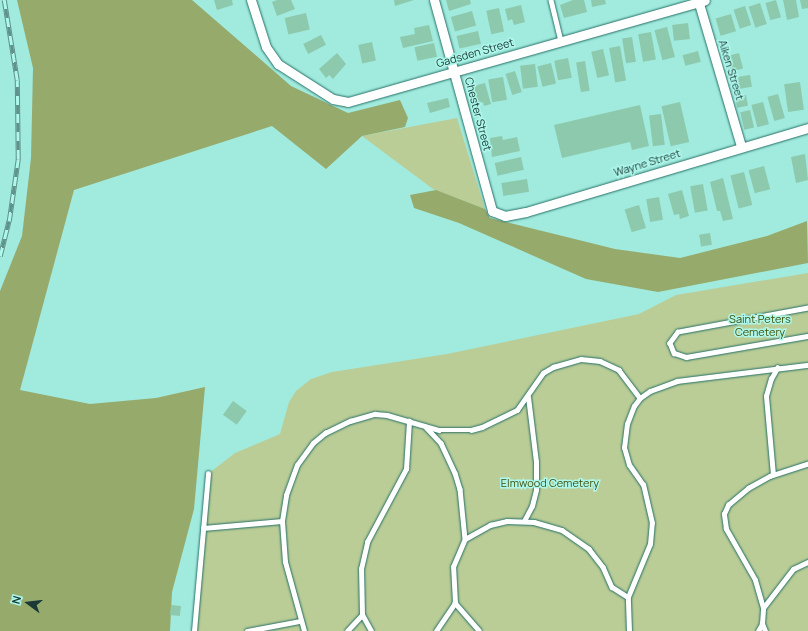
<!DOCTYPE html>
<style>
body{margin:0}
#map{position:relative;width:808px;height:631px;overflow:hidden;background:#a1eade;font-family:Manrope,sans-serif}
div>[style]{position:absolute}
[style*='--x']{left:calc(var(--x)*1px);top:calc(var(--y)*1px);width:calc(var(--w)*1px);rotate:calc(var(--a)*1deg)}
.green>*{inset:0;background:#bacd96}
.forest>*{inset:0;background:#96aa6c}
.building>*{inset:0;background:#8dc9ac;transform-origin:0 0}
.roads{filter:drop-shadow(0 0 1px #267067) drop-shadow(0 0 1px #267067)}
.lane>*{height:4.5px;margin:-2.25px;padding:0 2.25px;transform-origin:2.25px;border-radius:2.25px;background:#fff}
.street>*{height:9px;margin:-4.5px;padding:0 4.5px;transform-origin:4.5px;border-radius:4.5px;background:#fff}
.rail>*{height:4.5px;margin-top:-2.25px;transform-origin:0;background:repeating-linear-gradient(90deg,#aef7eb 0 9px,#5f928a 0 18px);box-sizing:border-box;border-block:1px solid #5f928a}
span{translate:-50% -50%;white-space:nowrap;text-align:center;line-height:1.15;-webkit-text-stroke:3px #aef7eb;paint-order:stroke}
.street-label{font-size:11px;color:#1c3a35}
.park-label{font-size:11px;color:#405109}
.north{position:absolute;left:8px;top:583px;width:40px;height:40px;-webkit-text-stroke:3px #aef7eb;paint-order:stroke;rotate:285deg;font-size:11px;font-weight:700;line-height:16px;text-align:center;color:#1c3a35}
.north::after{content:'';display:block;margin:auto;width:14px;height:18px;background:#1c3a35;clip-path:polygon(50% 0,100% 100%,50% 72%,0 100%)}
</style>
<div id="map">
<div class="green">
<i style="clip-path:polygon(457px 118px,485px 209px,433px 189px,362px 136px)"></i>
<i style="clip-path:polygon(808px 273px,808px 631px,194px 631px,208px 474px,235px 453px,280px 434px,289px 402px,296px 391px,311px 379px,332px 372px,447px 354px,639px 314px,676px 295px)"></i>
</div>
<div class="forest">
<i style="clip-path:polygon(17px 0,192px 0,291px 86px,348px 113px,400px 100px,408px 118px,405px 127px,362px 136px,326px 169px,272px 126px,74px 190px,20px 390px,90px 404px,156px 398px,205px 387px,194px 509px,172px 592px,170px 631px,0 631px,0 291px,22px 236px,31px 158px,33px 68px)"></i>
<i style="clip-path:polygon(436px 190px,485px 209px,490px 218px,615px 249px,680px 258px,767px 236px,807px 221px,808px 263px,658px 292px,586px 279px,459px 223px,414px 208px,410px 195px)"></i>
</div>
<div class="building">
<i style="clip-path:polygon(214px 0,232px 0,233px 5px,217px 10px)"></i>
<i style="clip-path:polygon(277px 0,291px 0,295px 9px,277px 16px,272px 2px)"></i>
<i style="clip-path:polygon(394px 0,414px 0,395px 6px)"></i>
<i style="clip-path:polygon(446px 0,470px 0,471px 4px,449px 11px)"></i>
<i style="clip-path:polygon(573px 0,584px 0,587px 12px,564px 18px,560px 5px)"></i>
<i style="clip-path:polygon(591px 0,605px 0,606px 4px,592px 7px)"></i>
<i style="left:776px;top:0;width:18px;height:11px;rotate:74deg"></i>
<i style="clip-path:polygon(783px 0,796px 0,799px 17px,787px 20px)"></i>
<i style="clip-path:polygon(800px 0,808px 0,808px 8px,802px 9px)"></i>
<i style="left:760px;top:3px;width:22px;height:12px;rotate:72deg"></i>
<i style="clip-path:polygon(521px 5px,525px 22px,514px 25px,512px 19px,508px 21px,505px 9px)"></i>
<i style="left:745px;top:6px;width:20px;height:12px;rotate:72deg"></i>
<i style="left:499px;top:8px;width:24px;height:13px;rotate:78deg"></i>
<i style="left:472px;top:11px;width:15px;height:22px;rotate:74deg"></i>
<i style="left:306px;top:13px;width:17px;height:22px;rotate:77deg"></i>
<i style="left:731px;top:14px;width:18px;height:16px;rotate:74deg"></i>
<i style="left:688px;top:23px;width:16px;height:16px;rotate:83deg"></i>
<i style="clip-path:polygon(429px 25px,433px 41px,403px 48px,400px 37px,415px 34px,414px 28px)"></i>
<i style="left:667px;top:27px;width:31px;height:13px;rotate:75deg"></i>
<i style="left:478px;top:31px;width:13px;height:22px;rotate:77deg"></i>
<i style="left:651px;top:32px;width:28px;height:13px;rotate:80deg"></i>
<i style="left:321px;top:35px;width:11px;height:20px;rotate:63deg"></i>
<i style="left:632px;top:37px;width:25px;height:10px;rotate:81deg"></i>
<i style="left:372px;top:42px;width:19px;height:14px;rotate:78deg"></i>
<i style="left:434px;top:43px;width:14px;height:20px;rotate:78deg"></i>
<i style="left:620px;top:46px;width:35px;height:11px;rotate:80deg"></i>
<i style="left:603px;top:49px;width:27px;height:12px;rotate:77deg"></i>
<i style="left:698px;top:51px;width:11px;height:16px;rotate:75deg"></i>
<i style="clip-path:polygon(337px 53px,346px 64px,333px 79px,329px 75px,326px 78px,319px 69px)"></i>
<i style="left:739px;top:53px;width:16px;height:14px;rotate:75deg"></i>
<i style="left:568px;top:58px;width:20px;height:14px;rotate:79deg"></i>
<i style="left:585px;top:61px;width:30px;height:9px;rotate:81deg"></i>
<i style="left:551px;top:63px;width:21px;height:14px;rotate:76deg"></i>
<i style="left:535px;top:64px;width:23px;height:15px;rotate:83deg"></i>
<i style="left:515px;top:71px;width:22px;height:10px;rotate:72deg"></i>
<i style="left:750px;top:75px;width:12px;height:18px;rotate:81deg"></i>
<i style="left:503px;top:77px;width:23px;height:15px;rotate:80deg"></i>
<i style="left:800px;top:82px;width:28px;height:16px;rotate:82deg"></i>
<i style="clip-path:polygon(485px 83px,491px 104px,484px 106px,483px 102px,475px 104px,470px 87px)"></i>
<i style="left:778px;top:94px;width:25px;height:11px;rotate:74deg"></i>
<i style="left:746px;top:95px;width:11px;height:11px;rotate:80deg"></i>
<i style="clip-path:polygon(448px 98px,450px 107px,430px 113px,427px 103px)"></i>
<i style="left:680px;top:102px;width:41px;height:19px;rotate:77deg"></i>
<i style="left:763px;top:102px;width:23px;height:12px;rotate:75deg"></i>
<i style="clip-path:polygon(640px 105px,649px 146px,632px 150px,630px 142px,562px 158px,554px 125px)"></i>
<i style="left:750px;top:110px;width:18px;height:10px;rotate:77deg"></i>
<i style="left:661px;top:114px;width:31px;height:12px;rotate:83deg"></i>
<i style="clip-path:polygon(502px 136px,503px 140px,517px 137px,520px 151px,492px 157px,490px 138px)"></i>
<i style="clip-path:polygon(805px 154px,808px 180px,796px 183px,791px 157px)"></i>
<i style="left:521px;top:157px;width:13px;height:27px;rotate:77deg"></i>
<i style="left:764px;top:166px;width:24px;height:16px;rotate:75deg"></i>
<i style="left:744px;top:172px;width:34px;height:14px;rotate:76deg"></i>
<i style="clip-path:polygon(723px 178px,733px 219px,723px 221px,720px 211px,717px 211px,710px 182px)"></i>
<i style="left:527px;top:179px;width:13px;height:26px;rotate:81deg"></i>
<i style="left:703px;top:184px;width:27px;height:13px;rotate:80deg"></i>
<i style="clip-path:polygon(682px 190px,689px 216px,680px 219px,679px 214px,674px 215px,668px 194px)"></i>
<i style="left:659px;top:197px;width:23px;height:13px;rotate:80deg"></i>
<i style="left:639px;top:205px;width:24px;height:15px;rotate:73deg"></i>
<i style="left:710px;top:233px;width:12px;height:11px;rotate:81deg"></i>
<i style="left:233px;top:401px;width:17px;height:17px;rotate:36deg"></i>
<i style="left:171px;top:605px;width:10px;height:10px;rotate:6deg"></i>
</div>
<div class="roads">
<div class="lane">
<i style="--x:551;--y:0;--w:42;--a:76.3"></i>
<i style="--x:808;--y:308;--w:132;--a:169.5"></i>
<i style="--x:678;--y:332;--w:14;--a:126"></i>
<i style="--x:670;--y:343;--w:11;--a:68"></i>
<i style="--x:674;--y:353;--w:13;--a:18"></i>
<i style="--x:686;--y:357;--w:124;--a:-9.8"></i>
<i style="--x:426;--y:427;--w:22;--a:47"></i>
<i style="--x:441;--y:443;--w:33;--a:65"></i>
<i style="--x:455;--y:473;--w:17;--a:73"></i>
<i style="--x:460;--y:489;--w:50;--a:84.3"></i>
<i style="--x:773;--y:475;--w:79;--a:-95.1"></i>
<i style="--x:766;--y:396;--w:18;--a:-74"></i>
<i style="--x:771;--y:379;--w:13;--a:-61"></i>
<i style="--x:524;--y:521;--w:17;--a:-62"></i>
<i style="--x:532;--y:506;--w:16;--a:-76"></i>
<i style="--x:536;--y:490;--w:28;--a:-90"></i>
<i style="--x:536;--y:462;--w:65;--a:-97"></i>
<i style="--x:203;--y:528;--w:79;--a:-5.1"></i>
<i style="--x:763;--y:608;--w:49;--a:-52.4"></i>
<i style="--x:793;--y:569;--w:17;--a:-25"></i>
<i style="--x:194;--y:631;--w:158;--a:-84.9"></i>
<i style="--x:247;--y:631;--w:54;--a:-10.7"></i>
<i style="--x:304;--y:631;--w:72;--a:-105.4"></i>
<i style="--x:285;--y:562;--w:41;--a:-94.2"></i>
<i style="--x:282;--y:521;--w:26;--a:-81"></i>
<i style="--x:286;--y:495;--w:32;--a:-70"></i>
<i style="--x:297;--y:465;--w:27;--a:-54"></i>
<i style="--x:313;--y:443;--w:16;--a:-40"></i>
<i style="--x:325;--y:433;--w:28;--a:-26"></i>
<i style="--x:350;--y:421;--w:26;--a:-16"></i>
<i style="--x:375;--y:414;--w:12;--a:5"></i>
<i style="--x:387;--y:415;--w:54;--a:16.1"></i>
<i style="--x:439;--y:430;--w:32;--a:0"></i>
<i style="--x:471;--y:430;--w:11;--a:-15"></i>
<i style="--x:482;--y:427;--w:39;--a:-26"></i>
<i style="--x:517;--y:410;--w:45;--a:-54.9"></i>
<i style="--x:543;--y:373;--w:12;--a:-31"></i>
<i style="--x:553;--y:367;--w:29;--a:-16"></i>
<i style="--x:581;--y:359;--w:19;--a:6"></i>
<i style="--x:600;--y:361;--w:21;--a:25"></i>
<i style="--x:619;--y:370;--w:35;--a:53"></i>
<i style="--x:347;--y:631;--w:22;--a:-47"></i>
<i style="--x:371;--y:631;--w:18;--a:-119"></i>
<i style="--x:362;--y:615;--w:46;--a:-91.2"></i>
<i style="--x:361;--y:569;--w:28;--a:-77"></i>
<i style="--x:367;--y:542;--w:83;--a:-61.9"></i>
<i style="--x:406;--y:469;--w:48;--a:-86.4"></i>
<i style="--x:436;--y:631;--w:34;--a:-56"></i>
<i style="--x:479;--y:631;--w:37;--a:-131"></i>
<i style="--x:455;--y:603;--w:36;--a:-93"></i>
<i style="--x:453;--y:567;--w:30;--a:-67"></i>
<i style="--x:465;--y:539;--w:29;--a:-29"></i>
<i style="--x:490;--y:525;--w:17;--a:-13"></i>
<i style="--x:507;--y:521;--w:27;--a:2"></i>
<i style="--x:534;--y:522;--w:29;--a:16"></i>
<i style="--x:562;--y:530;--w:33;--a:35"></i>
<i style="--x:589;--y:549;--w:23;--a:52"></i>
<i style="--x:603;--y:567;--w:22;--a:66"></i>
<i style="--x:612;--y:587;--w:19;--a:32"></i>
<i style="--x:629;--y:631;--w:34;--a:-92"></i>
<i style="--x:628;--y:597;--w:57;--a:-67.5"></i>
<i style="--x:650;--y:544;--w:21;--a:-85"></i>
<i style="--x:652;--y:523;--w:39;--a:-103"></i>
<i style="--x:643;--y:485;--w:24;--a:-125"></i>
<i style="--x:629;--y:465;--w:18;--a:-106"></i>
<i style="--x:624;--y:448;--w:24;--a:-83"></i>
<i style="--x:627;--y:424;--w:19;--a:-69"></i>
<i style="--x:634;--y:406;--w:10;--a:-53"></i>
<i style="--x:640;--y:398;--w:12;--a:-35"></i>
<i style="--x:650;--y:391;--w:29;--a:-20"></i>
<i style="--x:677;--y:381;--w:132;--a:-7"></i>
<i style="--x:758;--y:631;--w:8;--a:-60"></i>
<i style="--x:765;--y:631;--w:8;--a:-113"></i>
<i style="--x:762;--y:624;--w:16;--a:-86"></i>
<i style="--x:763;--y:608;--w:29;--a:-106"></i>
<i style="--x:755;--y:580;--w:59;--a:-119.6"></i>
<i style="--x:726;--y:529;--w:15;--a:-98"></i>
<i style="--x:724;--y:514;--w:10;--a:-66"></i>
<i style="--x:728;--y:505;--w:26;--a:-40"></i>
<i style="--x:748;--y:488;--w:25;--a:-29"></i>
<i style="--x:770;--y:476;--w:40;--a:-18"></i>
</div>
<div class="street">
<i style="--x:251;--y:0;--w:49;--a:72.3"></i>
<i style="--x:266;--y:47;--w:21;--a:55"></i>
<i style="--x:278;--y:64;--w:65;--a:32.5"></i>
<i style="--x:333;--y:99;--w:15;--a:11"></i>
<i style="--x:348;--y:102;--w:371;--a:-15.9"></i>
<i style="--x:434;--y:0;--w:219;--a:74.6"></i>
<i style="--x:492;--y:211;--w:14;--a:21"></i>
<i style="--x:505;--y:216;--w:21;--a:-11"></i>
<i style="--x:526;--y:212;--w:294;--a:-16.6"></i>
<i style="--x:698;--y:0;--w:152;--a:73.6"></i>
</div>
</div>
<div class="rail">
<i style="--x:0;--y:256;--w:36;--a:-76"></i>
<i style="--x:9;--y:221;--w:63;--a:-81.7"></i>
<i style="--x:18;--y:159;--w:79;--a:-90.7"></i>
<i style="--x:17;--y:80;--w:81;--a:-99.2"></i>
</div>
<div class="street-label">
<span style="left:475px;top:53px;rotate:-16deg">Gadsden Street</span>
<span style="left:731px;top:70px;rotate:73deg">Aiken Street</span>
<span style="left:478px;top:114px;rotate:75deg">Chester Street</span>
<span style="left:647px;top:163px;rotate:-17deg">Wayne Street</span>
</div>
<div class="park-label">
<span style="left:760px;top:326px">Saint Peters<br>Cemetery</span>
<span style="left:550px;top:483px">Elmwood Cemetery</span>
</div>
<div class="north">N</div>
</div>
